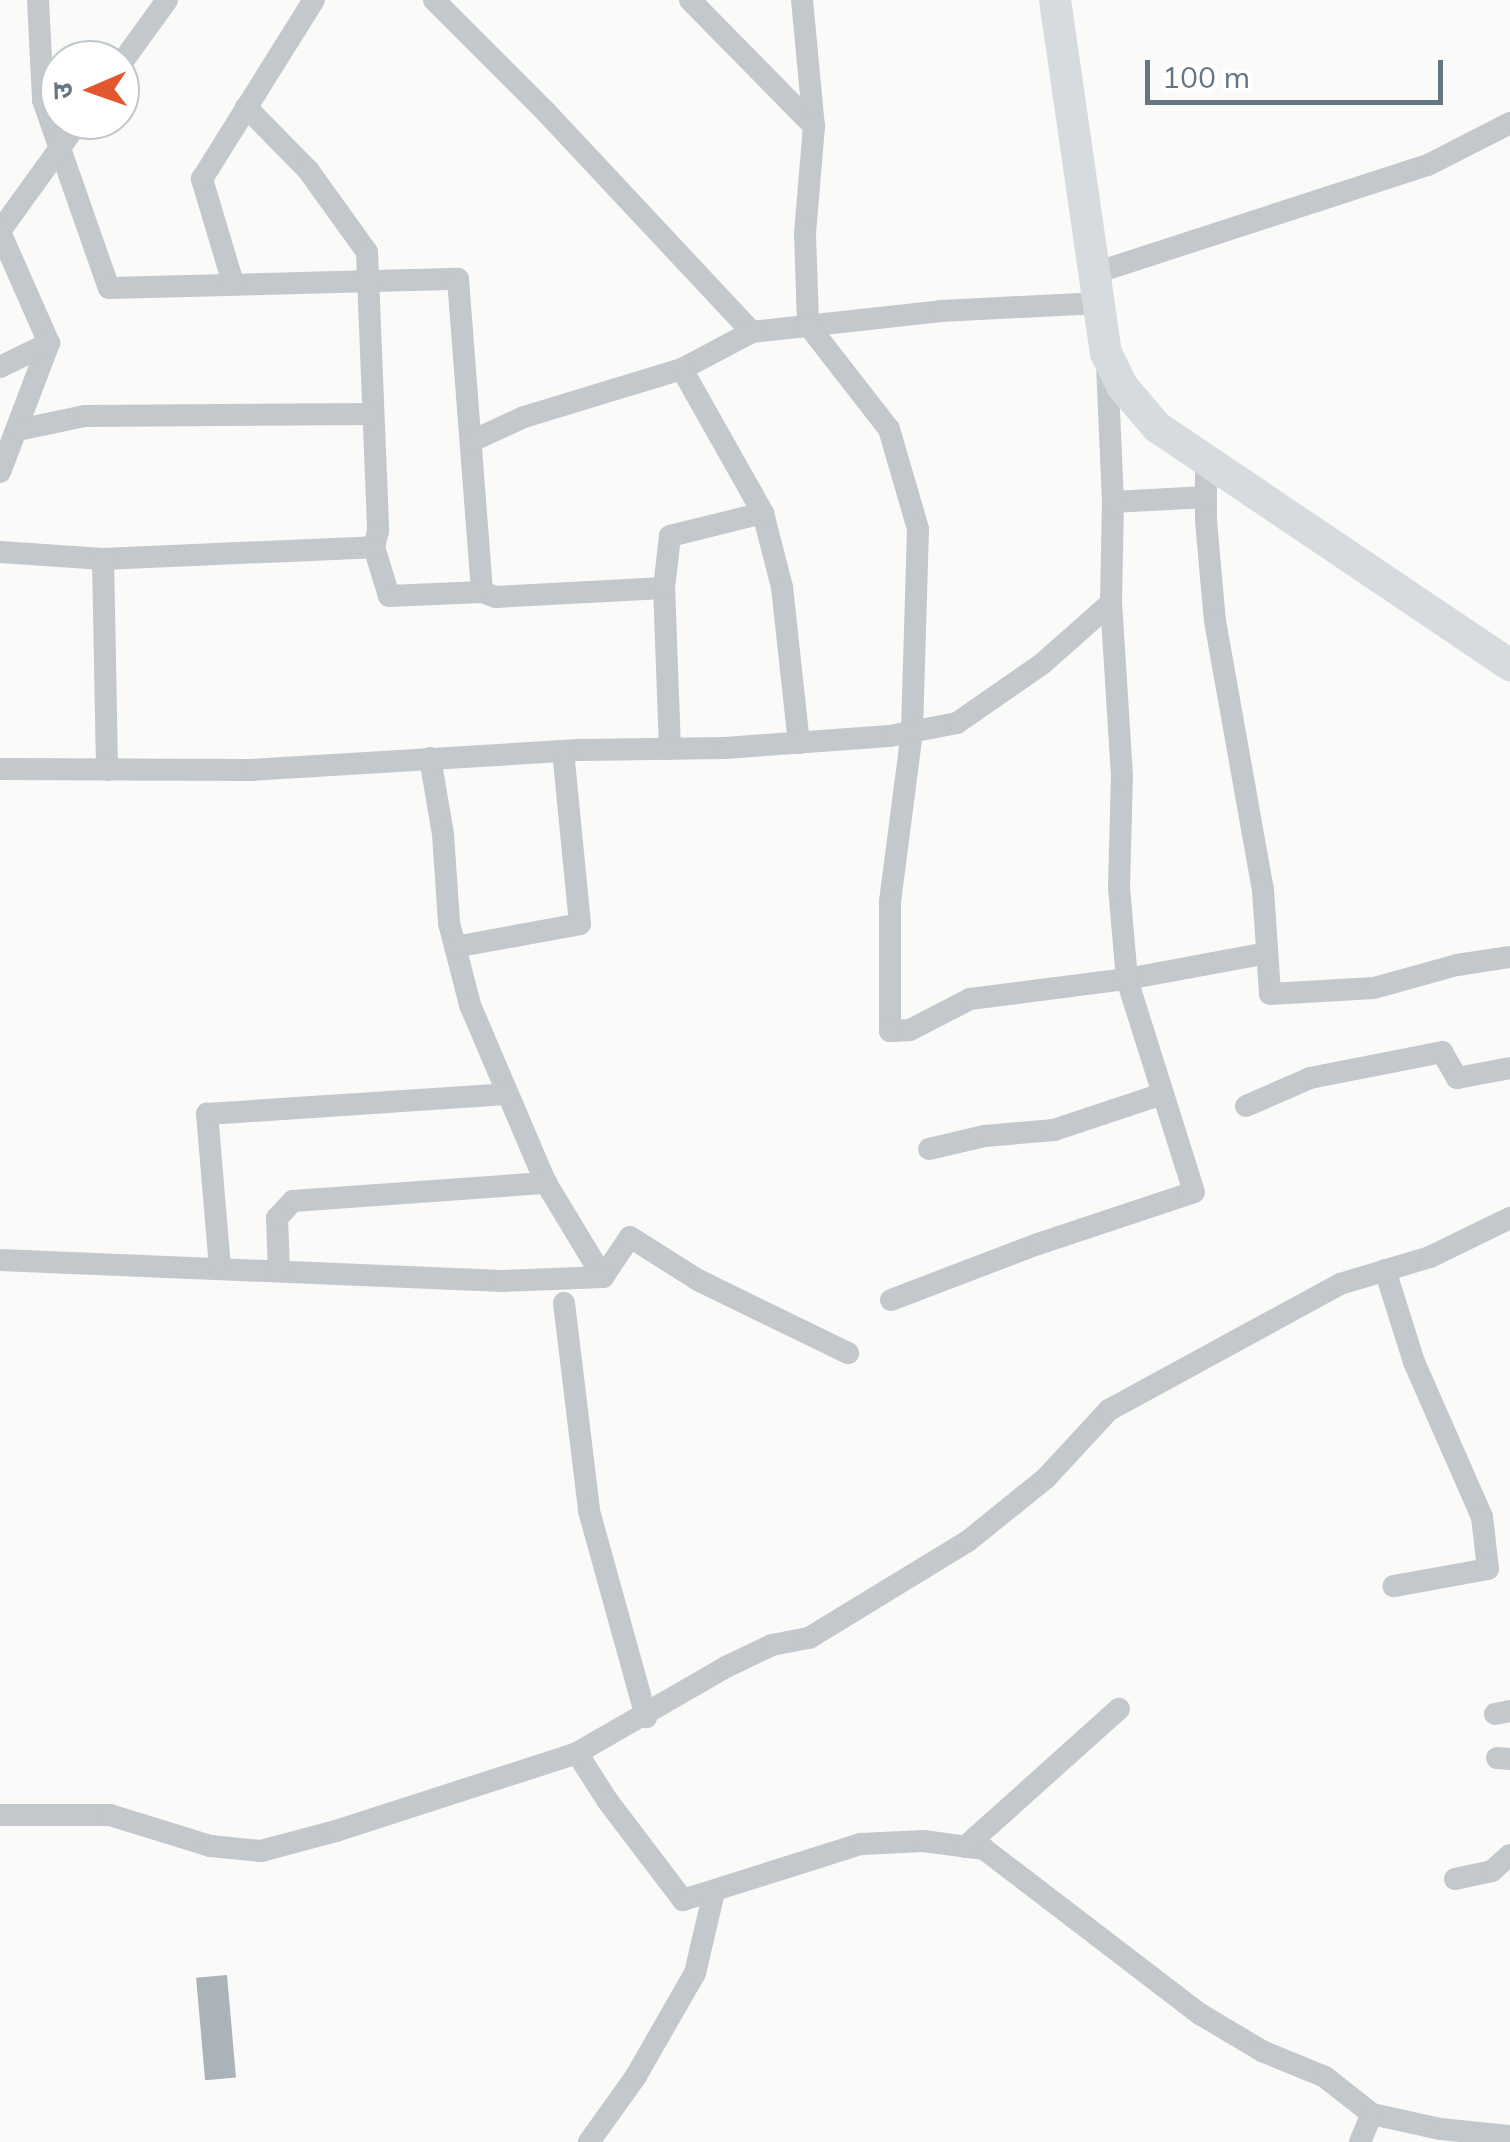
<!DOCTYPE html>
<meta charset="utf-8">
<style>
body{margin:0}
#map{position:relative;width:1510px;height:2142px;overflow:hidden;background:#fafaf8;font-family:Mulish,"Noto Sans Devanagari",sans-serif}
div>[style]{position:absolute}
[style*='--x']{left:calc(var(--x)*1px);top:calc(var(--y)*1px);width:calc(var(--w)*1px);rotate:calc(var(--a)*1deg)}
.building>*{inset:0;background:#aab3b9;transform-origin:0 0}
.minor>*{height:22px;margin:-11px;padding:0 11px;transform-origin:11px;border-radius:11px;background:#c3c8cc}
.secondary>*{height:32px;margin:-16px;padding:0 16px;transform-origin:16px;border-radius:16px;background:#d6dbdf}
span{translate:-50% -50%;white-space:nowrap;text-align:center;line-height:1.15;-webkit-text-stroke:10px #fff;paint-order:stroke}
.north{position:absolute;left:40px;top:40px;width:100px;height:100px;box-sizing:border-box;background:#fff;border:2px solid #c1c8cd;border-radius:50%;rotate:268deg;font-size:28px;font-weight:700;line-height:40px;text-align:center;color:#657683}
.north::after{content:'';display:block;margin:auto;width:35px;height:45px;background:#e4572e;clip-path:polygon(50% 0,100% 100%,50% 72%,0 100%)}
.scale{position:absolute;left:1145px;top:60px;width:298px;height:45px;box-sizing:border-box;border:5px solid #657683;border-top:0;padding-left:12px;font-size:30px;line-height:35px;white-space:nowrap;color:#657683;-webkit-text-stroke:8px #fff;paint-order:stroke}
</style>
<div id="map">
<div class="building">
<i style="left:227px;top:1975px;width:103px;height:31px;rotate:85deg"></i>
</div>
<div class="minor">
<i style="--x:38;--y:0;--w:100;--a:87.1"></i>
<i style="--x:43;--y:100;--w:199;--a:70.7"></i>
<i style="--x:109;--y:288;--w:349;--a:-1.5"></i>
<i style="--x:458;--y:279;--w:314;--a:85.6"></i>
<i style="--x:434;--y:0;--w:158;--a:45"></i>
<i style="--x:546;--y:112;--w:301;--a:46.9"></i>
<i style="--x:752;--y:332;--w:190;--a:-6.3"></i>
<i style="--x:941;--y:311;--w:158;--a:-2.9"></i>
<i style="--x:690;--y:0;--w:177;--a:45.5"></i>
<i style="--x:802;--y:0;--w:127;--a:84.6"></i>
<i style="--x:814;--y:126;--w:107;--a:94.8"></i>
<i style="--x:805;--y:233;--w:92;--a:88.1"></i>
<i style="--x:808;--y:325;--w:132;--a:52.1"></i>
<i style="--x:889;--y:429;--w:104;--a:73.8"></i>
<i style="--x:918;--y:529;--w:203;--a:91.7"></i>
<i style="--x:912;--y:732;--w:170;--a:97.4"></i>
<i style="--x:890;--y:901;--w:130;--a:90"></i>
<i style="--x:890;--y:1031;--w:20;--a:-3"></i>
<i style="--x:910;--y:1030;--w:68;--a:-27.3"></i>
<i style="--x:970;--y:999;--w:158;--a:-7.3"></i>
<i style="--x:1127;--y:979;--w:142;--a:-10.5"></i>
<i style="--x:120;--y:65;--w:80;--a:-54.1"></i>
<i style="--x:246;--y:107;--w:88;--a:45.5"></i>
<i style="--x:308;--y:170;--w:101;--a:54.3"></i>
<i style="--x:367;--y:252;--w:279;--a:87.7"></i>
<i style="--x:378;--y:531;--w:16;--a:104"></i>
<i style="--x:374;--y:547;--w:51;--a:73"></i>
<i style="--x:389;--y:596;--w:93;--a:-2.5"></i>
<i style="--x:482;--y:592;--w:15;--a:20"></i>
<i style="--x:496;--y:597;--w:168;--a:-3.1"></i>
<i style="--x:0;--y:231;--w:137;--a:-54.2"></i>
<i style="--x:0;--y:232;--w:121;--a:66.2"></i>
<i style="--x:49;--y:343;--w:138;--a:110.8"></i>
<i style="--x:1095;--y:273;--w:350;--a:-18"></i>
<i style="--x:1428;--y:165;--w:92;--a:-27.1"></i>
<i style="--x:233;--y:283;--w:109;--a:-106.6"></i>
<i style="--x:202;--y:179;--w:211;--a:-58"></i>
<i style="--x:0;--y:367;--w:55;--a:-26.1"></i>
<i style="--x:18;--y:430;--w:68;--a:-11.8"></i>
<i style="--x:85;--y:416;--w:286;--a:-0.4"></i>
<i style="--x:474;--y:440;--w:55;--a:-24.7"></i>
<i style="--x:524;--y:417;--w:165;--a:-16.9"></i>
<i style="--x:682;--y:369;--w:79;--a:-27.9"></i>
<i style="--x:1206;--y:460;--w:61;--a:90"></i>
<i style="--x:1206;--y:521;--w:100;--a:84.9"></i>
<i style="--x:1215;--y:621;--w:273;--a:79.9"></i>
<i style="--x:1263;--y:890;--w:104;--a:86.1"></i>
<i style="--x:1270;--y:994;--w:104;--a:-3.3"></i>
<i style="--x:1374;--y:988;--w:86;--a:-15.5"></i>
<i style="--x:1457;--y:965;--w:54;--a:-8.6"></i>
<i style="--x:1113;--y:502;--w:93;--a:-3.1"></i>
<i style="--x:763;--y:513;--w:76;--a:75.6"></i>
<i style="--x:782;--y:587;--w:157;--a:83.8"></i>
<i style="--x:0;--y:552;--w:103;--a:3.9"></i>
<i style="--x:103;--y:559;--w:271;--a:-2.5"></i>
<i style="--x:103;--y:559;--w:211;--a:88.9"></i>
<i style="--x:670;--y:749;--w:161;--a:-92.1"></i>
<i style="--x:664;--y:588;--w:52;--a:-83.4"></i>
<i style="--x:670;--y:536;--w:96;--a:-13.9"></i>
<i style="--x:763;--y:513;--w:165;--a:-119.4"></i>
<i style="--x:430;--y:758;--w:77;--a:80.3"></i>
<i style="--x:443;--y:834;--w:89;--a:86.1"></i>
<i style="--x:449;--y:923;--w:85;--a:75.6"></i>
<i style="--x:470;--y:1005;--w:194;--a:66.9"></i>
<i style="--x:546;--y:1183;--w:110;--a:58.8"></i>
<i style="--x:603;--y:1277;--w:48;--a:-56"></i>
<i style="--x:630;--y:1237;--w:80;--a:32.3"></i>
<i style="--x:698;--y:1280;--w:167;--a:26"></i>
<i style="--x:0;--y:769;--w:251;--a:0.2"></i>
<i style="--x:251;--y:770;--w:332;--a:-3.5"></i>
<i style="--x:582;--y:750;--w:143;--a:-0.8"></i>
<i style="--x:725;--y:748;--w:165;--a:-4.2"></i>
<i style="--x:890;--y:736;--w:68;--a:-11"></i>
<i style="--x:957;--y:723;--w:103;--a:-34.8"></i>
<i style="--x:1042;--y:664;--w:92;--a:-41.5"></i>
<i style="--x:1111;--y:603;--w:101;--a:-88.9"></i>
<i style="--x:1113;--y:502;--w:135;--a:-92.5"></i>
<i style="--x:455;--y:947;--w:127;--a:-10.4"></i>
<i style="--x:580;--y:924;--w:174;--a:-95.6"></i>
<i style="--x:1246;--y:1106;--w:70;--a:-23.6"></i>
<i style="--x:1310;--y:1078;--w:135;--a:-11.1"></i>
<i style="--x:1442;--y:1052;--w:30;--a:60"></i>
<i style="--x:1457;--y:1078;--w:54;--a:-10.7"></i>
<i style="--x:929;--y:1149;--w:57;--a:-13.1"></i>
<i style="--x:985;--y:1136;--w:69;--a:-5"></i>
<i style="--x:1054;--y:1130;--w:114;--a:-18.4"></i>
<i style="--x:0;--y:1260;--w:503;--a:2.39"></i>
<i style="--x:503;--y:1281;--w:100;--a:-2.3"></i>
<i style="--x:220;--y:1268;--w:155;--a:-94.8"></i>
<i style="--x:207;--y:1114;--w:300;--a:-3.8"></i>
<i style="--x:279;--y:1270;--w:52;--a:-92.2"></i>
<i style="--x:277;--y:1218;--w:23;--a:-47"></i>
<i style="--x:293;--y:1201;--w:254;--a:-4.1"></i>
<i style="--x:1385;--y:1270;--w:96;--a:72.5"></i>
<i style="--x:1414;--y:1362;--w:169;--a:66.3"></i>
<i style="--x:1482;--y:1517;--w:52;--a:83.4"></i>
<i style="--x:1488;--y:1569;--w:96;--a:169.7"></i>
<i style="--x:891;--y:1300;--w:157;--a:-20.9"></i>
<i style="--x:1038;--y:1244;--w:164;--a:-18.4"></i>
<i style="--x:1194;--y:1192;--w:223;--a:-107.5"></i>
<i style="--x:1127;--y:979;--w:91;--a:-95"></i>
<i style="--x:1119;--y:888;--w:112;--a:-88.5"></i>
<i style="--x:1122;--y:776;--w:173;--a:-93.6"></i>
<i style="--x:564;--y:1303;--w:209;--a:83.1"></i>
<i style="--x:589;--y:1511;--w:214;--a:74.5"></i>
<i style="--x:1495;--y:1714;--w:15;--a:-11"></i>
<i style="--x:577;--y:1753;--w:56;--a:57.4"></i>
<i style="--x:607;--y:1800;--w:126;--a:52.8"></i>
<i style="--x:683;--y:1900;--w:187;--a:-17.5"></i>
<i style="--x:861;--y:1844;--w:62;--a:-2.8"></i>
<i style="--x:923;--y:1841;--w:62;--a:7.5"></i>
<i style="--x:984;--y:1849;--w:272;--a:37.4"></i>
<i style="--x:1200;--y:2014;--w:72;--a:30.8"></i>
<i style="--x:1262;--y:2051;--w:68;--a:22.4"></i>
<i style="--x:1325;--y:2077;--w:60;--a:38.2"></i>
<i style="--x:1372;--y:2114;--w:70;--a:12.4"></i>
<i style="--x:1440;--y:2129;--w:70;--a:5.7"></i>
<i style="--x:1497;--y:1758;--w:13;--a:4"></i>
<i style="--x:0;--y:1815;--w:110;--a:0"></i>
<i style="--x:110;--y:1815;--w:105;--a:17.2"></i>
<i style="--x:210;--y:1846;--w:51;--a:5.6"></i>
<i style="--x:261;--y:1851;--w:78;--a:-14.9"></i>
<i style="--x:336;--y:1831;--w:253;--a:-17.9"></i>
<i style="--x:577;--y:1753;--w:172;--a:-30"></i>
<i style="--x:726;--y:1667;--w:51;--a:-25.6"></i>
<i style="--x:772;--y:1645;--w:38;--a:-11"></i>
<i style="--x:809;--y:1638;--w:186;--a:-31.4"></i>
<i style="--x:968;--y:1541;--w:100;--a:-38.9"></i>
<i style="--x:1046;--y:1478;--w:93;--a:-47.2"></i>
<i style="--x:1109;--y:1410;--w:263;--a:-28.6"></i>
<i style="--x:1340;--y:1284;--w:94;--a:-16.7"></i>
<i style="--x:1430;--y:1257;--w:89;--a:-26"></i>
<i style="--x:965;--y:1847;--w:207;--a:-41.9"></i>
<i style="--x:1455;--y:1879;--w:38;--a:-12"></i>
<i style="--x:1492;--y:1871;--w:24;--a:-42"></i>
<i style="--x:589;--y:2142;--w:81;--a:-54.5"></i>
<i style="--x:636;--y:2076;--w:119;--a:-60.2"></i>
<i style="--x:695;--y:1973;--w:83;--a:-76.8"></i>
<i style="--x:1360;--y:2142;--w:30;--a:-67"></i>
</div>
<div class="secondary">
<i style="--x:1055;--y:0;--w:357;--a:81.8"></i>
<i style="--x:1106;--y:353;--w:37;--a:64"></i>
<i style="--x:1122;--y:386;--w:54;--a:49.5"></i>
<i style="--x:1157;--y:427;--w:426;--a:34"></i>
</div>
<div class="north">उ</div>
<div class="scale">100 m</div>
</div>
